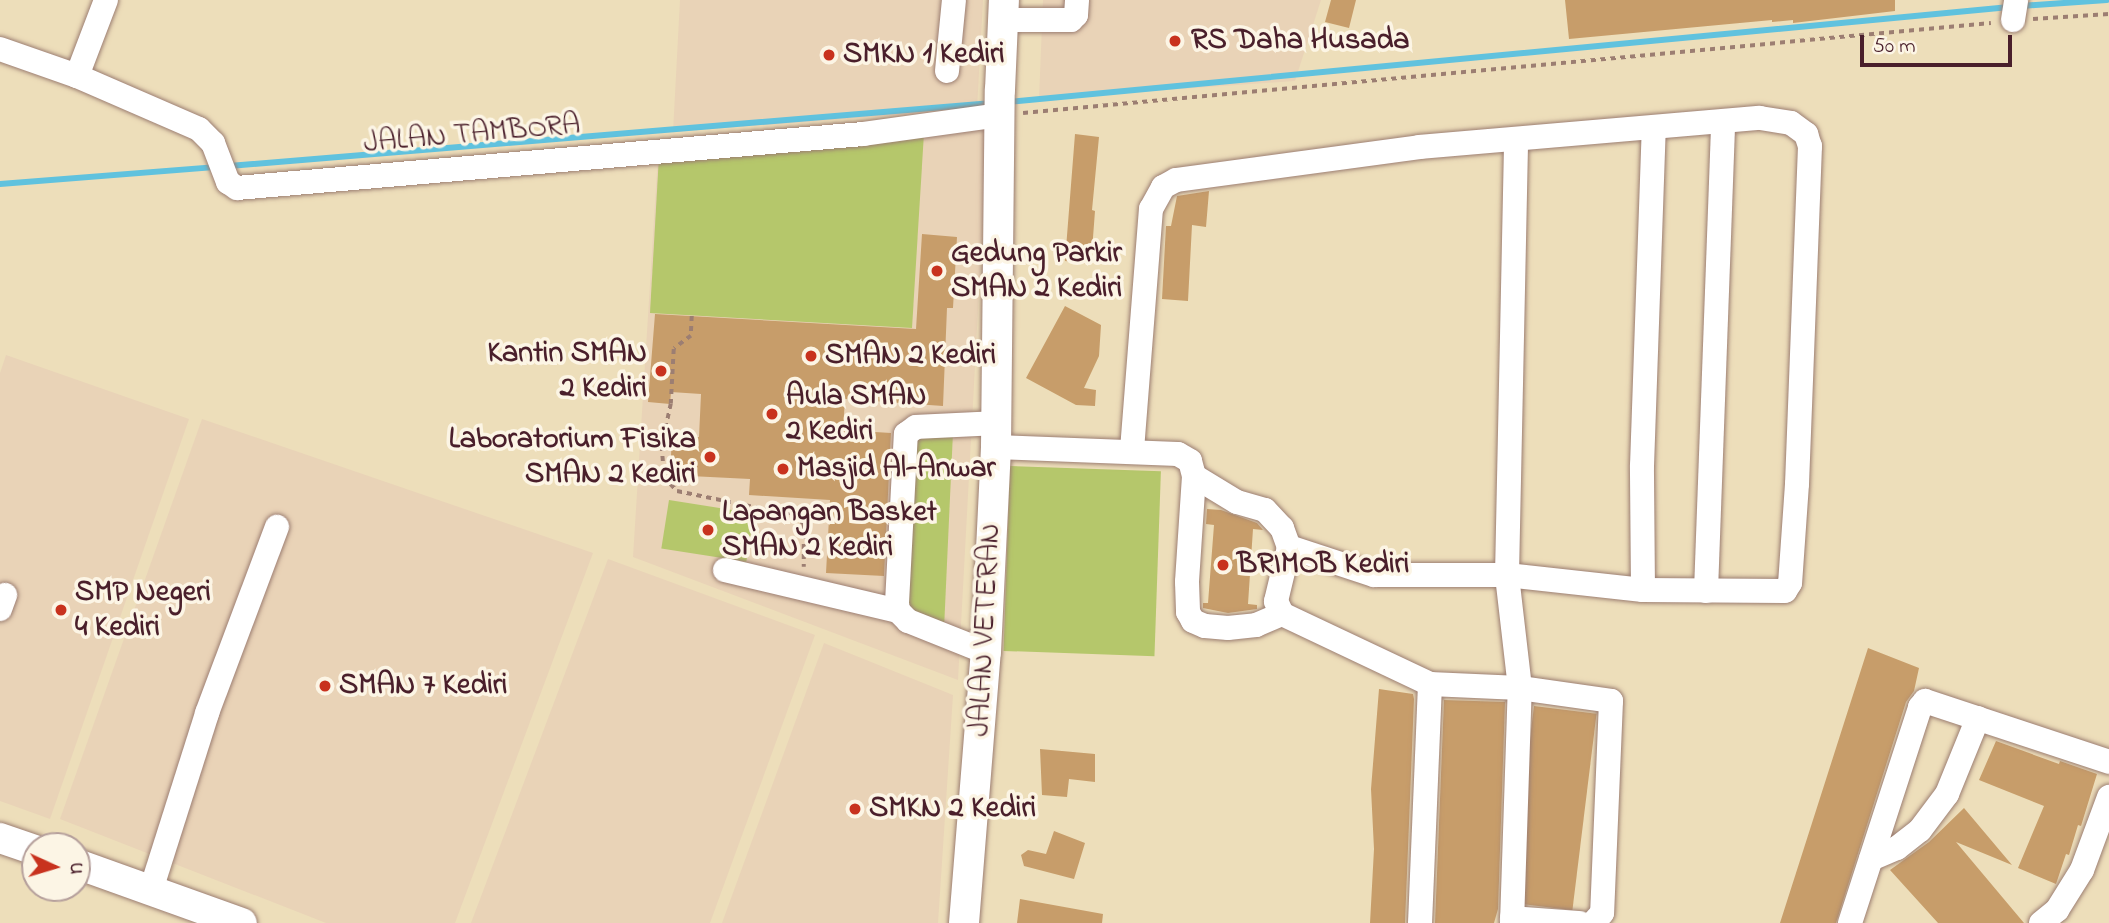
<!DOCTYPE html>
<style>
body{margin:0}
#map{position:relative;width:2109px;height:923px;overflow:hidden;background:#eddeba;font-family:"Indie Flower",sans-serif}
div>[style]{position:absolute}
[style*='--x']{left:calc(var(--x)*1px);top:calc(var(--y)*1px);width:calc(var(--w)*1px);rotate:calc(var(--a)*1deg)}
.built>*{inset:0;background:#e9d3b7}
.green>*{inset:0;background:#b5c76b;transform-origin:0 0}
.stream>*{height:6px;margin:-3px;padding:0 3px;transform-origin:3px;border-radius:3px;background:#60c2de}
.building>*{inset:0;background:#c79d6a;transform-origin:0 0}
.path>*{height:3.5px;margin-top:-1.75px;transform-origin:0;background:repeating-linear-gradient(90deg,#9c7e72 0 5px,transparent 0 10px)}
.roads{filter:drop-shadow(0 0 2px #9c7e72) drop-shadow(0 0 2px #9c7e72)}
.minor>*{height:24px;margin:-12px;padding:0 12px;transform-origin:12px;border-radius:12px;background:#fff}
.major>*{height:30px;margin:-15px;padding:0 15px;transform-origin:15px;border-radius:15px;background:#fff}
.dots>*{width:19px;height:19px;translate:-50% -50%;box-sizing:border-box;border:4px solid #fcf5e5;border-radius:50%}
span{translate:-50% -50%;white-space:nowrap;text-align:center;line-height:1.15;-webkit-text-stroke:7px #fcf5e5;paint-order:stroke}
.poi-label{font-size:30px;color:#4a1f2b;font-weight:700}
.left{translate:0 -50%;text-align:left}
.right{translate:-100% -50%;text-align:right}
.street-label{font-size:30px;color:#4a1f2b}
.north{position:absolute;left:21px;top:832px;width:70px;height:70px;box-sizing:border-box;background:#fcf5e5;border:2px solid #b59f9b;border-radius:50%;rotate:94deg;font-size:19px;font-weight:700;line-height:28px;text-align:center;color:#4a1f2b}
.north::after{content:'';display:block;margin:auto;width:24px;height:32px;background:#c8321e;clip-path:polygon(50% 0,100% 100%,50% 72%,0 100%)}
.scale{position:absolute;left:1860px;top:35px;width:152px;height:32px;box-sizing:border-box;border:4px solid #4a1f2b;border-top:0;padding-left:9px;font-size:21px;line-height:24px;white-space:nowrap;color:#4a1f2b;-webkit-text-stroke:5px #fcf5e5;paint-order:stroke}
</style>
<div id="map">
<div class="built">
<i style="clip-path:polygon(680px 0,983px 0,977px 109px,673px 132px)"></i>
<i style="clip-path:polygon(1043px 0,1321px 0,1295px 81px,1039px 99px)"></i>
<i style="clip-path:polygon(988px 125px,958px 680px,633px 557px,658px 155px)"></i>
<i style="clip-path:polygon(6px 355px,189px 419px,50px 819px,0 801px,0 373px)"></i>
<i style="clip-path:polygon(202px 419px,593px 553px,455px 923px,326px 923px,60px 819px)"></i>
<i style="clip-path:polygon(608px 559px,815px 635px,710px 923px,471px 923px)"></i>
<i style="clip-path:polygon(824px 643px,953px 695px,938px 923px,722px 923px)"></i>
</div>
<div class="green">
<i style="clip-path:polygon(924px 133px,912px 328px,650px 313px,659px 156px)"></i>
<i style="clip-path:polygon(953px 432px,944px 629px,901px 606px,911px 436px)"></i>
<i style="left:1010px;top:466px;width:151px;height:185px;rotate:2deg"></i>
<i style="left:669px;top:500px;width:86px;height:49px;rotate:9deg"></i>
</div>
<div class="stream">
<i style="--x:2021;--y:6;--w:86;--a:-4"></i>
<i style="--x:1007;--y:102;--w:1007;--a:-5.41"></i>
<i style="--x:229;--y:166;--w:766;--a:-4.72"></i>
<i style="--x:0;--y:184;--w:215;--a:-4.5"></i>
</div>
<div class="building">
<i style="clip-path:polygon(1331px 0,1356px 0,1349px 28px,1325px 22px)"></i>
<i style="clip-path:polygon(1565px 0,1895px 0,1895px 11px,1793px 23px,1793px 20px,1772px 22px,1772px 20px,1569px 39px)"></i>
<i style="clip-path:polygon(1075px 134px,1099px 137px,1092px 210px,1095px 211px,1091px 264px,1065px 261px)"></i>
<i style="clip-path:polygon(1209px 191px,1206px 227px,1192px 225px,1188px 301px,1162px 299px,1166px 226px,1171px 226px,1177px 196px)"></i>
<i style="clip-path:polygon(922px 234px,957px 237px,953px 308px,947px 308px,943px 406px,845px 399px,843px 430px,891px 433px,884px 576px,826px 573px,830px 500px,749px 495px,750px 479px,670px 475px,672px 436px,699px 437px,701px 394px,671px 392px,670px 404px,648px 402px,655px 314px,916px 329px)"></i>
<i style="clip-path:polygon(1065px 306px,1101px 325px,1099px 356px,1084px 388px,1096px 390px,1095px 406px,1076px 405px,1026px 378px)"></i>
<i style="clip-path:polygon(1207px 509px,1221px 510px,1257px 523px,1263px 530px,1253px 529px,1248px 604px,1257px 605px,1257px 609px,1228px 613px,1203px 608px,1203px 603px,1208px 603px,1214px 525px,1206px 524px)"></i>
<i style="clip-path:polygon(1868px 648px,1919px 668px,1914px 691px,1906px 702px,1836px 923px,1780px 923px)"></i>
<i style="clip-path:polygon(1379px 689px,1413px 694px,1414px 699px,1405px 923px,1370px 923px,1374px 849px,1371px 789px)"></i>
<i style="clip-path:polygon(1444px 700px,1505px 702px,1498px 909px,1494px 923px,1435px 923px)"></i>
<i style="left:1534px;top:706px;width:63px;height:198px;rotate:7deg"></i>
<i style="clip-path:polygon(1996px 741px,2059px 764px,2060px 761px,2097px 774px,2081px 826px,2078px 825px,2069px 855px,2066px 854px,2056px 884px,2018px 868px,2044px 806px,1979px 780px)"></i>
<i style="clip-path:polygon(1040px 749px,1095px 754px,1095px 782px,1069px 779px,1067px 797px,1042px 795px)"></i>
<i style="clip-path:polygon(1964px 808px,2012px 865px,1956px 842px,2024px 923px,1938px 923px,1890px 870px,1929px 842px)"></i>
<i style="clip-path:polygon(1054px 831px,1085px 843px,1074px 879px,1024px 866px,1021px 855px,1028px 850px,1046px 854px)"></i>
<i style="clip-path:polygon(1020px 899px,1103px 914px,1102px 923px,1017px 923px)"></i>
</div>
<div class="path">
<i style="--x:2033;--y:19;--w:76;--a:-3.8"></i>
<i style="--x:1023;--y:113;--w:972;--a:-5.31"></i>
<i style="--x:692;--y:316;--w:20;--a:93"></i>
<i style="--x:691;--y:336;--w:21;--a:143"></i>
<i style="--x:674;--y:349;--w:55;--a:93.1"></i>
<i style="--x:671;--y:404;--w:43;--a:102.1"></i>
<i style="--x:662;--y:446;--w:31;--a:86"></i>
<i style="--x:664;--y:477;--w:19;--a:47"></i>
<i style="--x:677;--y:491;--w:118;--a:11.7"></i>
<i style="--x:793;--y:515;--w:14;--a:39"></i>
<i style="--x:804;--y:524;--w:43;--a:90"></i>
</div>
<div class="roads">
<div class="minor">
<i style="--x:1003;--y:20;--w:68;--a:0"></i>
<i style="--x:1071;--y:20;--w:7;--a:-45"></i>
<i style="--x:1076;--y:15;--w:15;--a:-86"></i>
<i style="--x:2013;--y:20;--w:20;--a:-81"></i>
<i style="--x:0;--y:49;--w:82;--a:19.3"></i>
<i style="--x:77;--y:76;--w:133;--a:23.5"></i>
<i style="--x:199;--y:129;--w:20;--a:45"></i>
<i style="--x:213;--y:143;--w:42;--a:69"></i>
<i style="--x:228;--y:182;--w:11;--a:34"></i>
<i style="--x:237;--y:188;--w:628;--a:-4.93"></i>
<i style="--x:863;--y:134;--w:138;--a:-7.9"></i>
<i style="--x:947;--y:71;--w:71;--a:-84.4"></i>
<i style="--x:77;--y:76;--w:81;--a:-69.1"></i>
<i style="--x:996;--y:447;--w:182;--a:2.2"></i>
<i style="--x:1178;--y:454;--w:14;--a:30"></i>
<i style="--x:1190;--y:461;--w:16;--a:75"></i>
<i style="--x:1194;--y:476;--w:106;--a:93.8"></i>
<i style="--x:1187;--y:582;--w:30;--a:88"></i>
<i style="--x:1188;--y:612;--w:10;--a:61"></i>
<i style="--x:1193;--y:621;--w:13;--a:23"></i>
<i style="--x:1205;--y:626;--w:23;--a:5"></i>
<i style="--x:1228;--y:628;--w:28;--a:-6"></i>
<i style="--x:1256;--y:625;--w:28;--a:-23"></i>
<i style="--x:1132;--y:450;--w:242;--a:-85.5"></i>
<i style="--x:1151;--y:209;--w:25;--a:-61"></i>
<i style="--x:1163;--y:187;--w:15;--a:-28"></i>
<i style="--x:1176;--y:180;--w:245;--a:-7.7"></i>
<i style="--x:1419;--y:147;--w:342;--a:-4.9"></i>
<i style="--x:1760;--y:118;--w:31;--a:9"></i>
<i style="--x:1791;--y:123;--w:19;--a:36"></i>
<i style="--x:1806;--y:134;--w:13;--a:72"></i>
<i style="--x:1810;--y:146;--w:338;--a:92.2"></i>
<i style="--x:1797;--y:484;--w:99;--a:94"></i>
<i style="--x:1790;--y:583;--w:9;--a:122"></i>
<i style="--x:1785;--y:591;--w:142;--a:-179.6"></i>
<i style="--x:1643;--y:590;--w:137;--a:-173.7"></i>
<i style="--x:1507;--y:575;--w:133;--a:180"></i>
<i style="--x:1374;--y:575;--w:89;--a:-161.8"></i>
<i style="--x:1194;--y:476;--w:50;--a:31.2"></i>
<i style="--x:1237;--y:502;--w:29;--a:16"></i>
<i style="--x:1265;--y:510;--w:25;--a:47"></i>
<i style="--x:1282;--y:528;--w:20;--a:70"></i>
<i style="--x:1289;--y:547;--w:56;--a:103.5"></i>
<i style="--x:1276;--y:601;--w:14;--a:65"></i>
<i style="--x:1282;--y:614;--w:164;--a:25.3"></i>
<i style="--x:1430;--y:684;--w:90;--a:2.5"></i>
<i style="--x:1520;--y:688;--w:92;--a:8.1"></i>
<i style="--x:1611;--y:701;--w:212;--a:92.4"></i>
<i style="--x:1602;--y:913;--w:13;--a:132"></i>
<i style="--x:725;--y:570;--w:178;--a:13.3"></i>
<i style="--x:1643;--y:590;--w:124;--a:-90.5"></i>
<i style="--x:1642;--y:466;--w:339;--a:-88"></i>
<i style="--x:1706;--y:591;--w:470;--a:-87.9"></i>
<i style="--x:0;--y:609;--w:15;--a:-70"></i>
<i style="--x:986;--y:652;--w:84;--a:-158.3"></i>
<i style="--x:908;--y:621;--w:14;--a:-135"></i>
<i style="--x:898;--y:611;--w:8;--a:-97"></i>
<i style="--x:897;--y:603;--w:169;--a:-87"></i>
<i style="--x:906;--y:434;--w:12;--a:-35"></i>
<i style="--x:916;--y:427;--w:81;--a:-2.8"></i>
<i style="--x:1871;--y:859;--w:28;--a:-23"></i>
<i style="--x:1897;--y:848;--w:29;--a:-38"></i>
<i style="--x:1920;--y:830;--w:45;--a:-53.1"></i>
<i style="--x:1947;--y:794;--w:82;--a:-67.8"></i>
<i style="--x:151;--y:890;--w:186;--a:-72.4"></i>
<i style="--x:207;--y:713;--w:199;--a:-69.4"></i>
<i style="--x:1512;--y:918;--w:68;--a:4.2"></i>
<i style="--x:1420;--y:923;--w:239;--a:-87.6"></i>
<i style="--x:1512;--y:923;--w:235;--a:-88.1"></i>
<i style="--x:1520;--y:688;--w:114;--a:-96.6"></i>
<i style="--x:1507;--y:575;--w:436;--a:-88.8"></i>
<i style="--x:1850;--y:923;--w:227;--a:-72"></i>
<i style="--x:1920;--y:707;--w:8;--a:-50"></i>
<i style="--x:1925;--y:701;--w:194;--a:18.3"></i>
<i style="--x:2041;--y:923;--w:21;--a:-39"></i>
<i style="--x:2057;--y:910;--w:47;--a:-58"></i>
<i style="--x:2082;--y:870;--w:78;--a:-69.7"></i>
</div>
<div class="major">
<i style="--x:0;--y:838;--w:37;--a:19"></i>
<i style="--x:77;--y:864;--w:175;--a:19.7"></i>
<i style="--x:964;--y:923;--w:272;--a:-85.4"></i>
<i style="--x:986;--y:652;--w:205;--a:-87.2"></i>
<i style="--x:996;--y:447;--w:357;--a:-89.4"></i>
<i style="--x:1000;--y:90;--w:90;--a:-87.5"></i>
</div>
</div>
<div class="dots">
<i style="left:1175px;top:41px;background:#c8321e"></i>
<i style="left:829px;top:55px;background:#c8321e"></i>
<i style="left:937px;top:271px;background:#c8321e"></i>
<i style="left:811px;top:356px;background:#c8321e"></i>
<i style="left:661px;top:371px;background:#c8321e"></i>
<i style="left:772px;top:414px;background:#c8321e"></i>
<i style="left:710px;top:457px;background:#c8321e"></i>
<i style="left:783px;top:469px;background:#c8321e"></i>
<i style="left:708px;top:530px;background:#c8321e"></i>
<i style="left:1223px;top:565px;background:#c8321e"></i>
<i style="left:61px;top:610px;background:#c8321e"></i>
<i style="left:325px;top:686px;background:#c8321e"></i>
<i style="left:855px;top:809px;background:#c8321e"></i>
</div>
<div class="poi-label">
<span class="left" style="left:1191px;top:41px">RS Daha Husada</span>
<span class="left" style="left:843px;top:55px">SMKN 1 Kediri</span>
<span class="left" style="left:951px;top:271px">Gedung Parkir<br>SMAN 2 Kediri</span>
<span class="right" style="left:647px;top:371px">Kantin SMAN<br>2 Kediri</span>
<span class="left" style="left:825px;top:356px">SMAN 2 Kediri</span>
<span class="left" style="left:786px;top:414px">Aula SMAN<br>2 Kediri</span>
<span class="right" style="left:696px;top:457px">Laboratorium Fisika<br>SMAN 2 Kediri</span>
<span class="left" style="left:797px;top:469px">Masjid Al-Anwar</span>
<span class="left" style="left:722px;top:530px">Lapangan Basket<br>SMAN 2 Kediri</span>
<span class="left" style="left:1237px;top:565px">BRIMOB Kediri</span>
<span class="left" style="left:75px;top:610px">SMP Negeri<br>4 Kediri</span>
<span class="left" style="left:339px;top:686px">SMAN 7 Kediri</span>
<span class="left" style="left:869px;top:809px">SMKN 2 Kediri</span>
</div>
<div class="street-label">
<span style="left:472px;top:135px;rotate:-5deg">JALAN TAMBORA</span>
<span style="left:986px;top:630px;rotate:-87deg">JALAN VETERAN</span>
</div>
<div class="north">U</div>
<div class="scale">50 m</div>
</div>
